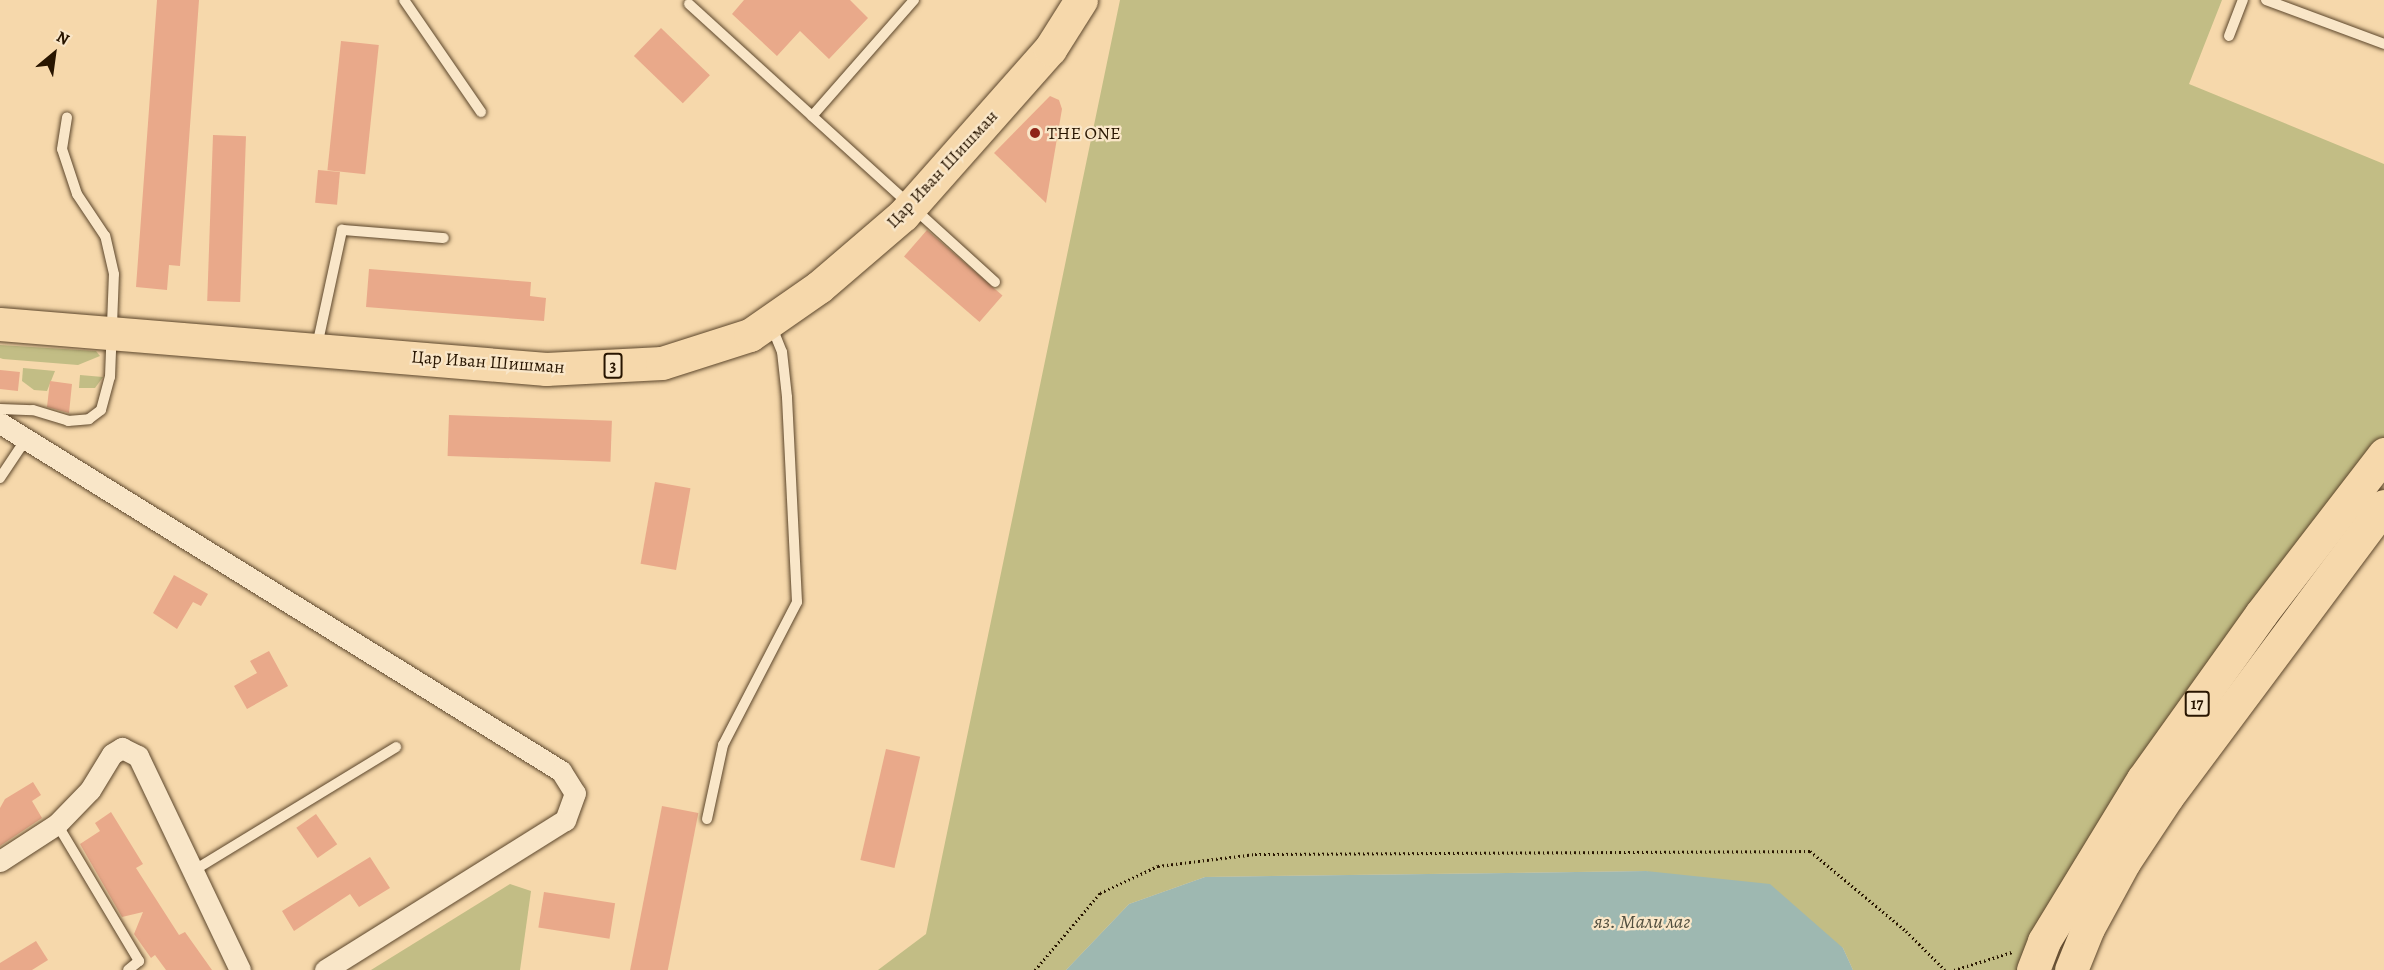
<!DOCTYPE html>
<meta charset="utf-8">
<style>
body{margin:0}
#map{position:relative;width:2384px;height:970px;overflow:hidden;background:#f6d8ab;font-family:Alegreya,serif}
div>[style]{position:absolute}
[style*='--x']{left:calc(var(--x)*1px);top:calc(var(--y)*1px);width:calc(var(--w)*1px);rotate:calc(var(--a)*1deg)}
.green>*{inset:0;background:#c2bd85}
.water>*{inset:0;background:#9eb8b1}
.building>*{inset:0;background:#e9a98a;transform-origin:0 0}
.path>*{height:3px;margin-top:-1.5px;transform-origin:0;background:repeating-linear-gradient(90deg,#281500 0 1.5px,transparent 0 4.5px)}
.roads{filter:drop-shadow(0 0 2px #5c462b) drop-shadow(0 0 2px #5c462b)}
.service>*{height:10px;margin:-5px;padding:0 5px;transform-origin:5px;border-radius:5px;background:#f9e6c8}
.minor>*{height:21px;margin:-10.5px;padding:0 10.5px;transform-origin:10.5px;border-radius:10.5px;background:#f9e6c8}
.primary>*{height:33px;margin:-16.5px;padding:0 16.5px;transform-origin:16.5px;border-radius:16.5px;background:#f6d8ab}
.trunk>*{height:33px;margin:-16.5px;padding:0 16.5px;transform-origin:16.5px;border-radius:16.5px;background:#f6d8ab}
.dots>*{width:16px;height:16px;translate:-50% -50%;box-sizing:border-box;border:3px solid #f9e6c8;border-radius:50%}
span{translate:-50% -50%;white-space:nowrap;text-align:center;line-height:1.15;-webkit-text-stroke:4.5px #f9e6c8;paint-order:stroke}
.shield-label span{padding:2px 4px;background:#f9e6c8;border:2px solid;border-radius:4px;-webkit-text-stroke-width:0}
.shield-label{font-size:16px;color:#281500;font-weight:700}
.poi-label{font-size:18px;color:#281500}
.left{translate:0 -50%;text-align:left}
.street-label{font-size:18px;color:#281500}
.water-label{font-size:20px;color:#514e3e;font-style:italic}
.north{position:absolute;left:24px;top:24px;width:60px;height:60px;-webkit-text-stroke:4px #f9e6c8;paint-order:stroke;rotate:29deg;font-size:16px;font-weight:700;line-height:24px;text-align:center;color:#281500}
.north::after{content:'';display:block;margin:auto;width:21px;height:27px;background:#281500;clip-path:polygon(50% 0,100% 100%,50% 72%,0 100%)}
</style>
<div id="map">
<div class="green">
<i style="clip-path:polygon(1120px 0,2222px 0,2189px 84px,2384px 164px,2384px 439px,2030px 970px,1853px 970px,1843px 948px,1646px 871px,1205px 877px,1129px 904px,1066px 970px,878px 970px,926px 934px)"></i>
<i style="clip-path:polygon(0 345px,96px 351px,100px 356px,78px 365px,3px 359px,0 358px)"></i>
<i style="clip-path:polygon(23px 368px,55px 371px,47px 391px,34px 390px,22px 381px)"></i>
<i style="clip-path:polygon(80px 375px,103px 377px,95px 388px,79px 388px)"></i>
<i style="clip-path:polygon(510px 884px,531px 891px,520px 970px,371px 970px)"></i>
</div>
<div class="water">
<i style="clip-path:polygon(1646px 871px,1770px 884px,1843px 948px,1853px 970px,1066px 970px,1129px 904px,1205px 877px)"></i>
</div>
<div class="building">
<i style="clip-path:polygon(157px 0,199px 0,180px 266px,169px 265px,167px 290px,136px 287px)"></i>
<i style="clip-path:polygon(744px 0,850px 0,868px 18px,829px 59px,800px 31px,777px 56px,732px 14px)"></i>
<i style="left:661px;top:28px;width:68px;height:39px;rotate:44deg"></i>
<i style="left:341px;top:41px;width:38px;height:130px;rotate:6deg"></i>
<i style="clip-path:polygon(1050px 96px,1059px 100px,1062px 109px,1046px 203px,994px 153px)"></i>
<i style="left:213px;top:135px;width:33px;height:166px;rotate:2deg"></i>
<i style="left:318px;top:170px;width:22px;height:33px;rotate:5deg"></i>
<i style="left:927px;top:230px;width:100px;height:35px;rotate:41deg"></i>
<i style="clip-path:polygon(369px 269px,531px 282px,530px 296px,546px 298px,544px 321px,366px 307px)"></i>
<i style="left:0;top:370px;width:20px;height:19px;rotate:6deg"></i>
<i style="clip-path:polygon(50px 381px,72px 384px,69px 413px,47px 407px)"></i>
<i style="left:449px;top:415px;width:163px;height:41px;rotate:2deg"></i>
<i style="left:655px;top:482px;width:36px;height:83px;rotate:10deg"></i>
<i style="clip-path:polygon(174px 575px,208px 594px,201px 606px,193px 602px,177px 629px,153px 613px)"></i>
<i style="clip-path:polygon(269px 651px,288px 686px,247px 709px,234px 686px,257px 673px,250px 661px)"></i>
<i style="left:886px;top:749px;width:35px;height:114px;rotate:13deg"></i>
<i style="clip-path:polygon(33px 782px,41px 795px,32px 801px,42px 818px,0 846px,0 808px,5px 799px)"></i>
<i style="left:662px;top:806px;width:37px;height:167px;rotate:11deg"></i>
<i style="clip-path:polygon(111px 812px,143px 864px,136px 868px,179px 935px,185px 932px,212px 970px,166px 970px,155px 955px,151px 958px,134px 934px,143px 912px,122px 917px,80px 844px,100px 831px,95px 823px)"></i>
<i style="left:316px;top:814px;width:37px;height:24px;rotate:55deg"></i>
<i style="clip-path:polygon(370px 857px,390px 888px,359px 907px,350px 894px,294px 931px,282px 911px)"></i>
<i style="left:544px;top:892px;width:72px;height:36px;rotate:9deg"></i>
<i style="clip-path:polygon(36px 941px,48px 960px,32px 970px,0 970px,0 963px)"></i>
</div>
<div class="path">
<i style="--x:1035;--y:970;--w:101;--a:-49.8"></i>
<i style="--x:1100;--y:893;--w:64;--a:-25"></i>
<i style="--x:1158;--y:866;--w:98;--a:-7.1"></i>
<i style="--x:1255;--y:854;--w:555;--a:-0.31"></i>
<i style="--x:1810;--y:851;--w:125;--a:39.8"></i>
<i style="--x:1906;--y:931;--w:55;--a:45"></i>
<i style="--x:1954;--y:970;--w:61;--a:-17.2"></i>
</div>
<div class="roads">
<div class="service">
<i style="--x:404;--y:0;--w:136;--a:55.5"></i>
<i style="--x:914;--y:0;--w:154;--a:131.3"></i>
<i style="--x:812;--y:116;--w:247;--a:42.2"></i>
<i style="--x:2266;--y:0;--w:126;--a:20.4"></i>
<i style="--x:689;--y:4;--w:166;--a:42.3"></i>
<i style="--x:2229;--y:36;--w:39;--a:-69"></i>
<i style="--x:317;--y:346;--w:119;--a:-77.8"></i>
<i style="--x:342;--y:230;--w:102;--a:4.5"></i>
<i style="--x:0;--y:409;--w:33;--a:2"></i>
<i style="--x:33;--y:410;--w:37;--a:17"></i>
<i style="--x:68;--y:421;--w:21;--a:-5"></i>
<i style="--x:89;--y:419;--w:15;--a:-37"></i>
<i style="--x:101;--y:410;--w:34;--a:-75"></i>
<i style="--x:110;--y:377;--w:103;--a:-87.8"></i>
<i style="--x:114;--y:274;--w:39;--a:-103"></i>
<i style="--x:105;--y:236;--w:50;--a:-123.7"></i>
<i style="--x:77;--y:194;--w:47;--a:-108.4"></i>
<i style="--x:62;--y:149;--w:32;--a:-81"></i>
<i style="--x:0;--y:478;--w:47;--a:-56.3"></i>
<i style="--x:707;--y:819;--w:76;--a:-77.8"></i>
<i style="--x:723;--y:745;--w:161;--a:-62.6"></i>
<i style="--x:797;--y:602;--w:205;--a:-92.8"></i>
<i style="--x:787;--y:397;--w:45;--a:-96.3"></i>
<i style="--x:782;--y:352;--w:29;--a:-112"></i>
<i style="--x:57;--y:824;--w:160;--a:59.1"></i>
<i style="--x:139;--y:961;--w:14;--a:141"></i>
<i style="--x:193;--y:871;--w:238;--a:-31.4"></i>
</div>
<div class="minor">
<i style="--x:0;--y:423;--w:660;--a:31.81"></i>
<i style="--x:561;--y:771;--w:26;--a:58"></i>
<i style="--x:575;--y:793;--w:29;--a:110"></i>
<i style="--x:565;--y:820;--w:283;--a:148"></i>
<i style="--x:0;--y:861;--w:68;--a:-33"></i>
<i style="--x:57;--y:824;--w:47;--a:-45.9"></i>
<i style="--x:90;--y:790;--w:42;--a:-58.6"></i>
<i style="--x:112;--y:754;--w:12;--a:-31"></i>
<i style="--x:122;--y:748;--w:18;--a:27"></i>
<i style="--x:138;--y:756;--w:237;--a:64.5"></i>
</div>
<div class="primary">
<i style="--x:0;--y:324;--w:548;--a:4.71"></i>
<i style="--x:546;--y:369;--w:116;--a:-3"></i>
<i style="--x:662;--y:363;--w:92;--a:-17.7"></i>
<i style="--x:750;--y:335;--w:84;--a:-34.8"></i>
<i style="--x:819;--y:287;--w:111;--a:-40.6"></i>
<i style="--x:903;--y:215;--w:222;--a:-48.5"></i>
<i style="--x:1050;--y:49;--w:58;--a:-57.7"></i>
</div>
<div class="trunk">
<i style="--x:2033;--y:970;--w:31;--a:-69"></i>
<i style="--x:2044;--y:941;--w:190;--a:-58.6"></i>
<i style="--x:2143;--y:779;--w:203;--a:-54.4"></i>
<i style="--x:2261;--y:614;--w:202;--a:-52.4"></i>
<i style="--x:2071;--y:970;--w:45;--a:-68"></i>
<i style="--x:2088;--y:928;--w:75;--a:-61.4"></i>
<i style="--x:2124;--y:862;--w:78;--a:-56.5"></i>
<i style="--x:2167;--y:797;--w:363;--a:-53.3"></i>
</div>
</div>
<div class="dots">
<i style="left:1035px;top:133px;background:#8f2418"></i>
</div>
<div class="shield-label">
<span style="left:613px;top:366px">3</span>
<span style="left:2197px;top:704px">17</span>
</div>
<div class="poi-label">
<span class="left" style="left:1047px;top:133px">THE ONE</span>
</div>
<div class="street-label">
<span style="left:942px;top:169px;rotate:-47deg">Цар Иван Шишман</span>
<span style="left:488px;top:362px;rotate:4deg">Цар Иван Шишман</span>
</div>
<div class="water-label">
<span style="left:1642px;top:921px">яз. Мали лаг</span>
</div>
<div class="north">N</div>
</div>
